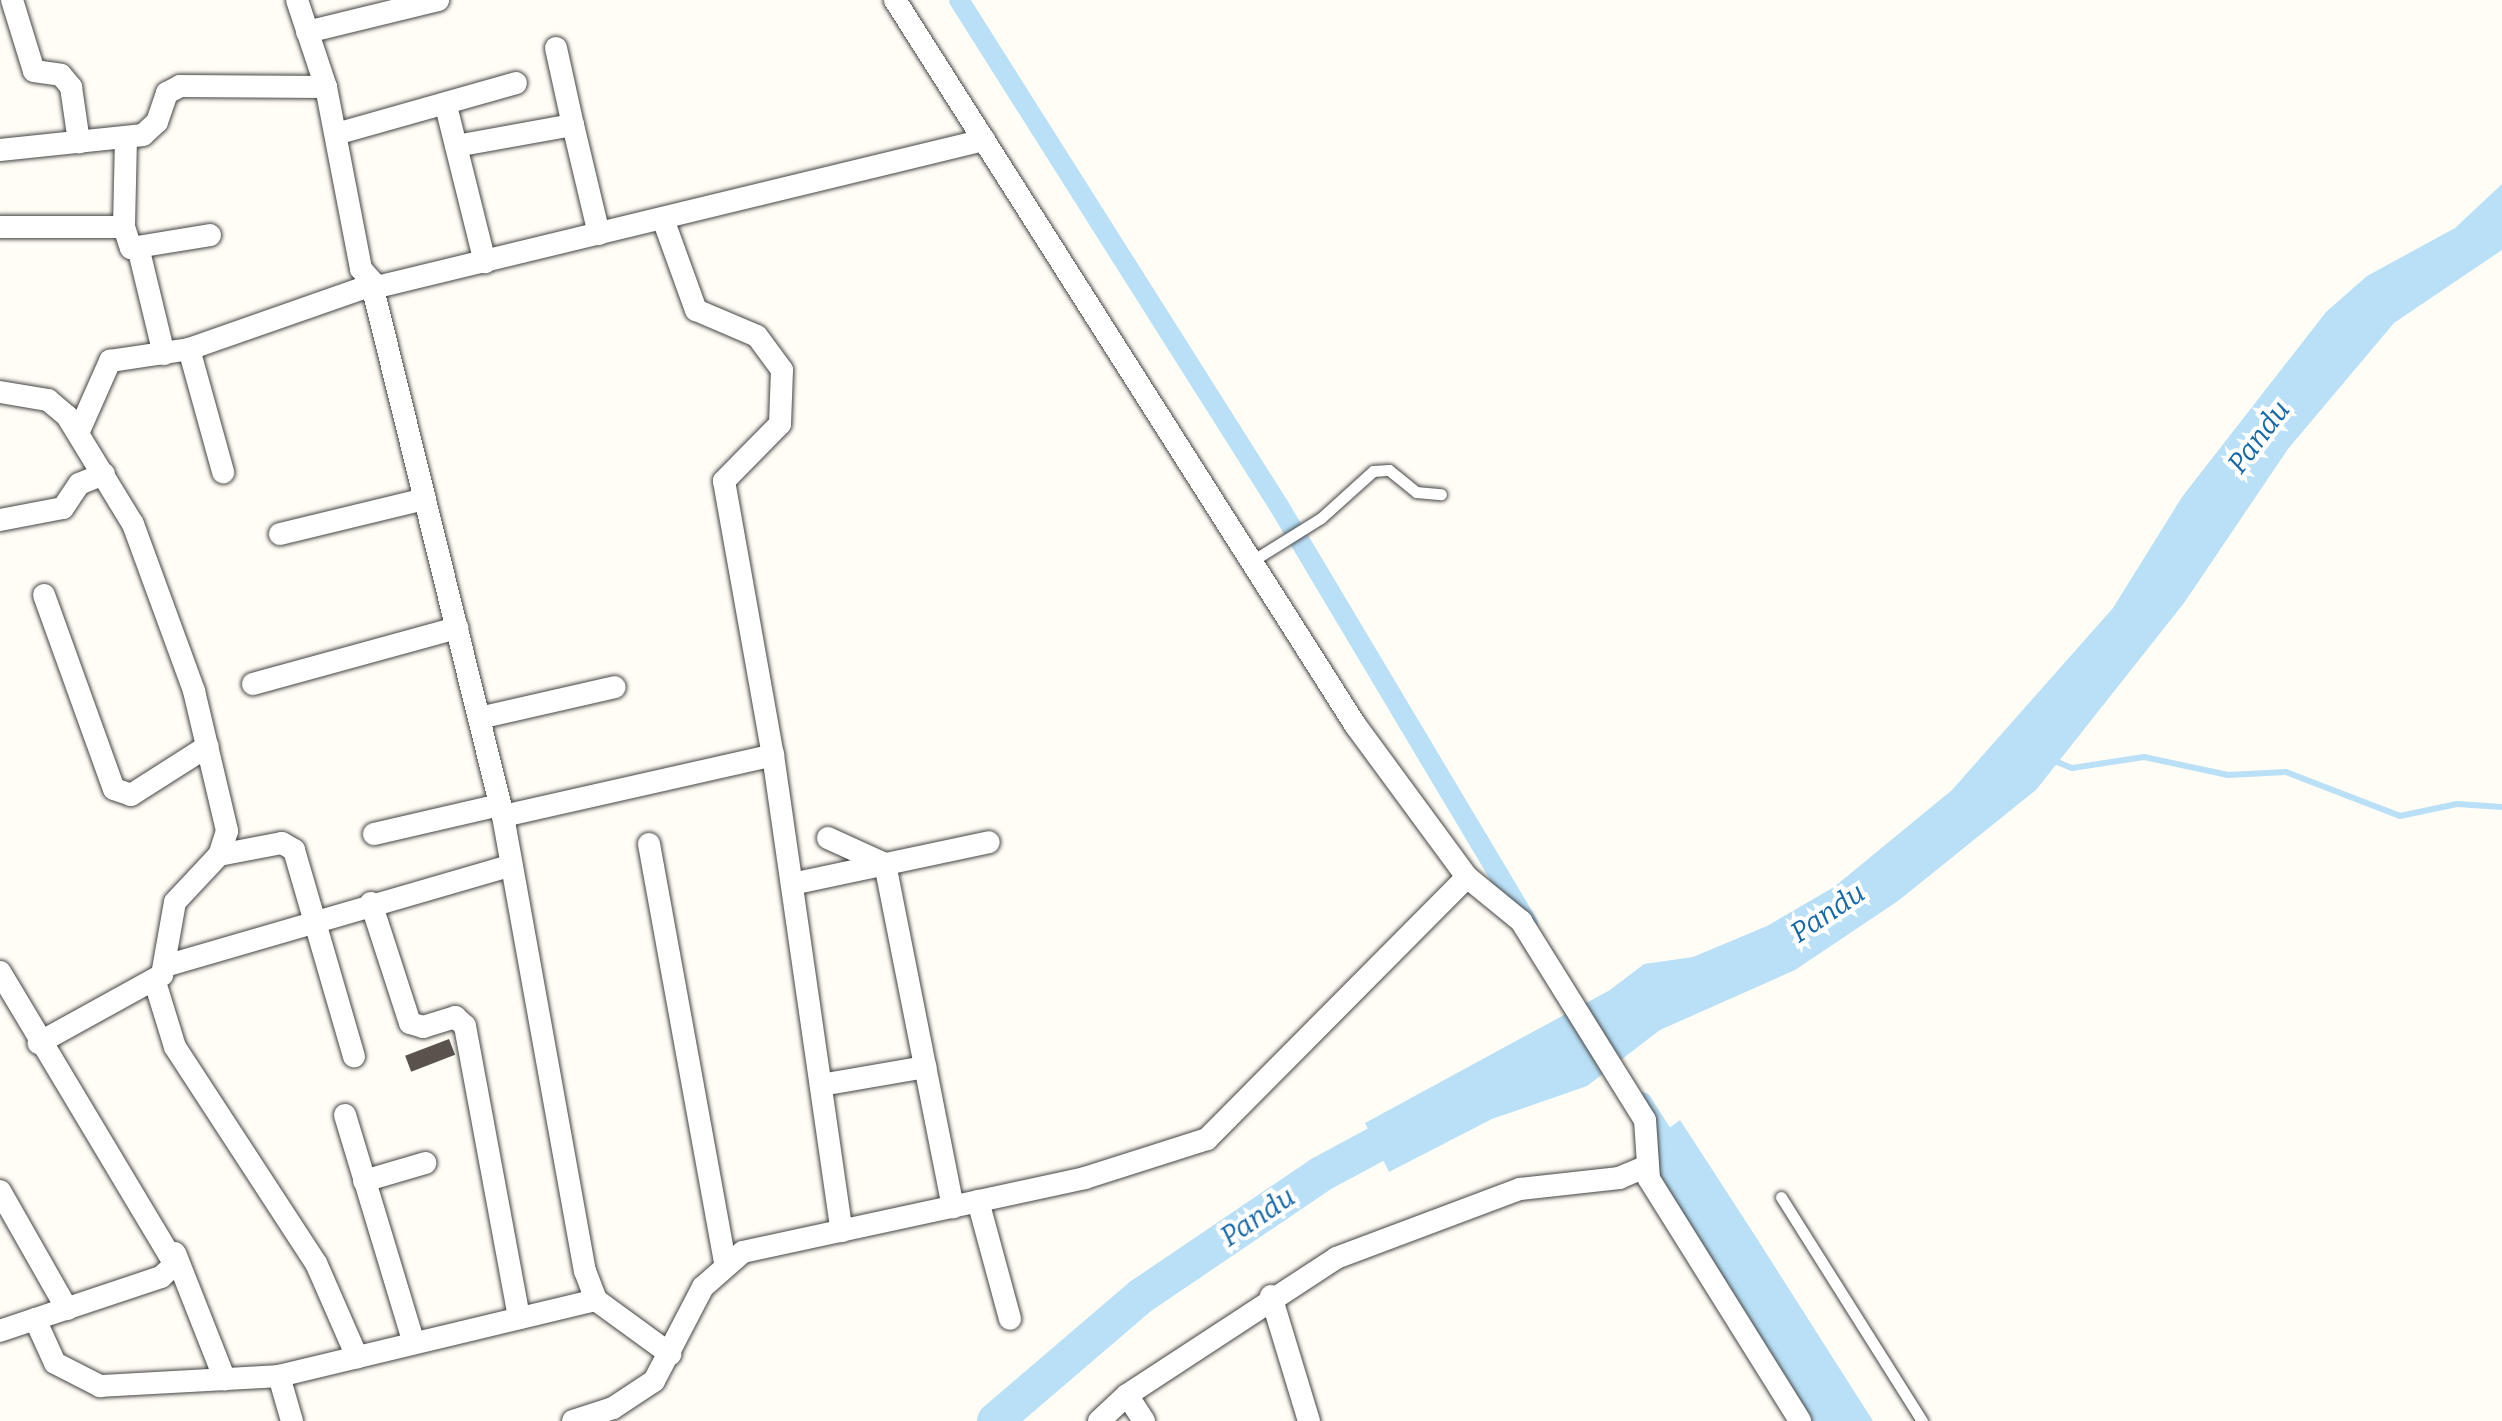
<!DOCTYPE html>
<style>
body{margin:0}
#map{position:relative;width:2502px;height:1421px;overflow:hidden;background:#fffdf5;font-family:Bitter,serif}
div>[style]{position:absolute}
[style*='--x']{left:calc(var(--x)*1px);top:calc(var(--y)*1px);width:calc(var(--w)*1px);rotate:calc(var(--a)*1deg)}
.water>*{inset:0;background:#b9e0f7}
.stream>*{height:6px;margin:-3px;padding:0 3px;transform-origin:3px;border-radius:3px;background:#b9e0f7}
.canal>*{height:20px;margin:-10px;padding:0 10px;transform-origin:10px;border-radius:10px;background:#b9e0f7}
.river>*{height:36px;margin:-18px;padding:0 18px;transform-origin:18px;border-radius:18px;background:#b9e0f7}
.building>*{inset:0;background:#5a524d;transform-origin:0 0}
.roads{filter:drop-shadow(0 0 2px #444) drop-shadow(0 0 2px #444)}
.lane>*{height:11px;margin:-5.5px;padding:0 5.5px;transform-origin:5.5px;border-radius:5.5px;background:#fff}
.street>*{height:22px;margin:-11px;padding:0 11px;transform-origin:11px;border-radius:11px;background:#fff}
span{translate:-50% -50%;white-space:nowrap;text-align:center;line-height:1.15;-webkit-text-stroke:8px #fff;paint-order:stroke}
.water-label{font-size:28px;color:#1768a6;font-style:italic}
</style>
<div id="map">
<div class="water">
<i style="clip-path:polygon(2502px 184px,2502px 250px,2394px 323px,2288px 449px,2184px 603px,2036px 790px,1898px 901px,1795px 970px,1660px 1030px,1587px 1086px,1492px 1119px,1389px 1172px,1365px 1123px,1610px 990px,1644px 964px,1693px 957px,1767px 926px,1834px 887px,1952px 790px,2113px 608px,2182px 497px,2326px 312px,2367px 276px,2455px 228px)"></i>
<i style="clip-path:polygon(1680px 1120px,1754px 1234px,1873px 1421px,1809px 1421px,1642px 1148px)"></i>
</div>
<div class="stream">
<i style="--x:2052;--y:760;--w:22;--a:22"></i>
<i style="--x:2072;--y:768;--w:73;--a:-8.7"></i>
<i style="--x:2144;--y:757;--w:86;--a:12.1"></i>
<i style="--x:2228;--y:775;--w:58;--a:-3"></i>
<i style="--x:2286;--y:772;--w:122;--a:21.1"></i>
<i style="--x:2400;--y:816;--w:58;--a:-11.9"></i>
<i style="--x:2457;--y:804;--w:45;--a:3.8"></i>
</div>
<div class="canal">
<i style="--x:959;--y:0;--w:599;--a:57.69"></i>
<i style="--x:1279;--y:506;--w:486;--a:59.2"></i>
<i style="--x:1642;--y:1102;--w:64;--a:57.8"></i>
</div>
<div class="river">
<i style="--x:995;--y:1421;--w:192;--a:-40.6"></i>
<i style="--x:1141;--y:1296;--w:217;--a:-34.1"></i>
<i style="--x:1321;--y:1174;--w:112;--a:-28.2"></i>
</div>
<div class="building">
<i style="left:449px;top:1039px;width:17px;height:47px;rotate:69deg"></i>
</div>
<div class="roads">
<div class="lane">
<i style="--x:1252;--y:561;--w:81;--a:-31.9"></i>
<i style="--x:1321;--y:518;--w:70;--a:-42.1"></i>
<i style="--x:1373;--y:471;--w:16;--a:-4"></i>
<i style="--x:1389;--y:470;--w:35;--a:39"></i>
<i style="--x:1416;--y:492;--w:25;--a:5"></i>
<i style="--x:1781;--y:1197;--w:265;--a:57.8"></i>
</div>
<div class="street">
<i style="--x:12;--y:0;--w:74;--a:72.8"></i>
<i style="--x:34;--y:71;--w:27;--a:8"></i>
<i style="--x:61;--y:75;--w:16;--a:50"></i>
<i style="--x:71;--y:87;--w:56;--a:81.7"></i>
<i style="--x:297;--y:0;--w:92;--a:71.6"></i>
<i style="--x:326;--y:87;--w:185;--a:79.1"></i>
<i style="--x:361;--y:269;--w:24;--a:48"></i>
<i style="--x:377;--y:287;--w:625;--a:-13.61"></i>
<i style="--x:895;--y:0;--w:860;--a:57.59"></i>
<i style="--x:1356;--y:726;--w:187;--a:53.7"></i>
<i style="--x:1467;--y:877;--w:70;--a:39.2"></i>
<i style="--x:1521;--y:921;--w:234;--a:58.1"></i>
<i style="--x:1645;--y:1120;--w:59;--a:86.1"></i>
<i style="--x:1649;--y:1179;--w:285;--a:58"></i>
<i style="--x:307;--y:32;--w:135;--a:-13.7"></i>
<i style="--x:556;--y:48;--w:79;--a:77.6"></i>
<i style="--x:446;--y:106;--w:161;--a:76"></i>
<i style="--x:336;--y:134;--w:187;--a:-15.8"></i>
<i style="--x:126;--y:138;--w:89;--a:91.3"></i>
<i style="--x:124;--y:227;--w:22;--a:72"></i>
<i style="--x:131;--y:248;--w:80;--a:-9.3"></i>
<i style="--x:456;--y:146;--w:119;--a:-10.2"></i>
<i style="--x:573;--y:125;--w:112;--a:76.6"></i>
<i style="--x:0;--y:150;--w:144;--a:-6"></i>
<i style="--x:143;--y:135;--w:19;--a:-43"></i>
<i style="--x:157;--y:122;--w:31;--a:-71"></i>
<i style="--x:167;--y:93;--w:15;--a:-28"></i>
<i style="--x:180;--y:86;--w:146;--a:0.4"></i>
<i style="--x:663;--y:219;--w:97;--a:70.1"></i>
<i style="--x:696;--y:310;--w:66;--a:23.1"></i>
<i style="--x:757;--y:336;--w:42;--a:53.7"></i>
<i style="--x:782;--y:370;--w:54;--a:92.1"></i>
<i style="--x:780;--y:424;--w:80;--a:134.5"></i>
<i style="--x:724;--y:481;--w:278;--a:79.9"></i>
<i style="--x:773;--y:755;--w:481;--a:81.8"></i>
<i style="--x:0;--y:227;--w:124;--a:0"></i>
<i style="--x:139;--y:251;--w:106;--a:76.4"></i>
<i style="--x:189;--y:349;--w:128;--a:74.5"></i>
<i style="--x:0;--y:392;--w:49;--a:9.5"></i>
<i style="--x:48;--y:400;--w:25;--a:40"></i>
<i style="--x:67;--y:416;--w:127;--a:58.6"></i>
<i style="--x:133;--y:524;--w:178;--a:69.9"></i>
<i style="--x:194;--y:691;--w:144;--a:76.7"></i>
<i style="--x:227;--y:831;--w:25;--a:108"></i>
<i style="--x:219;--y:855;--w:64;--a:133.1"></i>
<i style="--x:175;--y:902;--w:74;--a:100.1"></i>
<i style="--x:162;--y:975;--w:141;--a:151.1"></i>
<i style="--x:79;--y:431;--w:77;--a:-66.1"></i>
<i style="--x:110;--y:361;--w:80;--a:-8.6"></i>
<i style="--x:189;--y:349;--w:194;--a:-19.3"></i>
<i style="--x:372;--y:285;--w:547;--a:76.14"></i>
<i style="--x:503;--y:816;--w:462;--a:79.8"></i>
<i style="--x:585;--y:1271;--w:31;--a:69"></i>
<i style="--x:596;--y:1300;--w:92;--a:36.1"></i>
<i style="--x:0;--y:520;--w:64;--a:-10.8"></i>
<i style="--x:63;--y:508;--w:29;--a:-56"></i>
<i style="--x:79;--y:484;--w:27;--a:-22"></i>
<i style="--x:280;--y:534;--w:149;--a:-13.6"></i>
<i style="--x:44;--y:595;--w:206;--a:70.2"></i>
<i style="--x:114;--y:789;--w:18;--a:19"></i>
<i style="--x:131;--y:795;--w:91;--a:-32.5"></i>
<i style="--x:253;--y:684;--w:212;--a:-15.4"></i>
<i style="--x:479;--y:718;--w:139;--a:-12.8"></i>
<i style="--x:503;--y:816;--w:277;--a:-12.7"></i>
<i style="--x:374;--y:834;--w:129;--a:-13"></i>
<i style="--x:828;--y:838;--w:63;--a:24.5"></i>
<i style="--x:885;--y:864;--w:350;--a:78.8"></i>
<i style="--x:649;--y:844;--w:427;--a:79.7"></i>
<i style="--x:219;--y:855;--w:64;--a:-10.8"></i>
<i style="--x:282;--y:843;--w:14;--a:30"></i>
<i style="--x:294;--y:850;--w:215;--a:73.8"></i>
<i style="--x:792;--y:884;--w:201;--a:-12"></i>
<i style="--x:371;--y:903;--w:126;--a:72"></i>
<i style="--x:410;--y:1023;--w:14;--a:17"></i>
<i style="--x:423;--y:1027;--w:34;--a:-17"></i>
<i style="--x:455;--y:1017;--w:13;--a:42"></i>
<i style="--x:465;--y:1026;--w:297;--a:79.5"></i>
<i style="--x:165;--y:966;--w:361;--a:-16.2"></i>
<i style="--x:0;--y:972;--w:340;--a:59.1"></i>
<i style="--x:175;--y:1264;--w:19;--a:137"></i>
<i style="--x:161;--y:1277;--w:170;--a:161.5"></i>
<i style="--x:155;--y:982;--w:68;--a:72.9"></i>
<i style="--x:175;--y:1047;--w:258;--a:56.9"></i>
<i style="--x:316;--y:1263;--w:103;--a:66.4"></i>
<i style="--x:821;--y:1085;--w:106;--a:-9.8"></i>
<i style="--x:345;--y:1115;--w:238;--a:73.2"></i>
<i style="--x:364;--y:1181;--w:64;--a:-16.4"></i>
<i style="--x:0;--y:1191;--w:136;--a:60.4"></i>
<i style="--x:978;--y:1201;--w:122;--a:74.8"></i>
<i style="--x:175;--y:1253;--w:136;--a:68.5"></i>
<i style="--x:1271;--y:1296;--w:131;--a:73.1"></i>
<i style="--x:35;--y:1319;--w:48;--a:65.6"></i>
<i style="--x:55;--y:1363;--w:51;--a:27.1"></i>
<i style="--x:100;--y:1386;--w:179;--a:-3.2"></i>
<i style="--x:279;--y:1376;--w:326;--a:-13.5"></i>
<i style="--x:279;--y:1376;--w:47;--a:73.9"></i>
<i style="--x:573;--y:1421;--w:42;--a:-18"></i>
<i style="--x:613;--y:1408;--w:49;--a:-33.4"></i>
<i style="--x:654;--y:1381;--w:106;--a:-62.5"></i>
<i style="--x:703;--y:1287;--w:53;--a:-41.2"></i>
<i style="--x:743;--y:1252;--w:350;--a:-12.2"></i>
<i style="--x:1085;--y:1178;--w:128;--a:-17.7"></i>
<i style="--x:1207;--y:1139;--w:369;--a:-45.2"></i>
<i style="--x:1099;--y:1421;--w:38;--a:-43"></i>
<i style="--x:1144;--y:1421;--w:31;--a:-123"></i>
<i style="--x:1127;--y:1395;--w:250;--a:-33.2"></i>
<i style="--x:1336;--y:1258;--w:197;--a:-20.6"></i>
<i style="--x:1520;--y:1189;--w:100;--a:-6.3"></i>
<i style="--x:1619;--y:1178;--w:26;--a:-23"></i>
</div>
</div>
<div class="water-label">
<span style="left:2259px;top:437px;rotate:-53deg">Pandu</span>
<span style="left:1828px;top:913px;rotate:-34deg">Pandu</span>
<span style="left:1258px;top:1217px;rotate:-34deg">Pandu</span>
</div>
</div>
